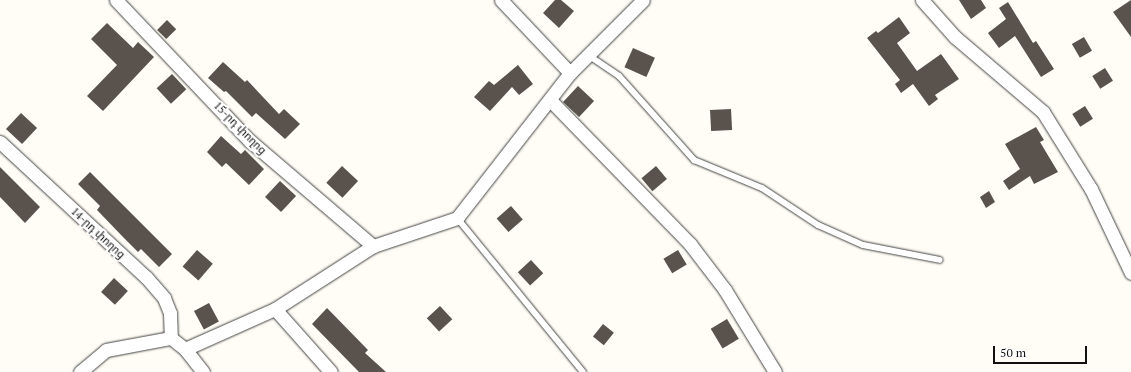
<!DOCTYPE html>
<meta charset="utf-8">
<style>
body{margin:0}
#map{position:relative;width:1131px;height:372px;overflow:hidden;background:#fffdf5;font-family:"PT Serif","Noto Sans Armenian",serif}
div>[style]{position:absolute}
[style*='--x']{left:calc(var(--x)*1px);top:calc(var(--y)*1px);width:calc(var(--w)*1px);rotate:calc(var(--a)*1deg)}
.building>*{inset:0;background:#5a524d;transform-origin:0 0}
.roads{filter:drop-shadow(0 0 1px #444) drop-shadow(0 0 1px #444)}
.service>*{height:6px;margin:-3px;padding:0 3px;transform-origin:3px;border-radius:3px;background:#fff}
.minor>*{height:13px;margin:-6.5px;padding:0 6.5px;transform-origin:6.5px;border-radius:6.5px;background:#fff}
span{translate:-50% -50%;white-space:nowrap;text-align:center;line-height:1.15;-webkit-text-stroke:4px #fff;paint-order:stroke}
.street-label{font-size:11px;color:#111}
.scale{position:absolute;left:993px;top:346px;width:94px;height:18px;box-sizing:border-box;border:2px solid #111;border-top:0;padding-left:5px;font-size:12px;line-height:14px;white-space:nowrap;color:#111;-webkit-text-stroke:3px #fff;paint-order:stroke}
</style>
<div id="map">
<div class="building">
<i style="clip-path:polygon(555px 0,561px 0,574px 11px,559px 28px,543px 13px)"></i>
<i style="clip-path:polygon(959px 0,981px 0,986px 8px,971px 19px)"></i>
<i style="clip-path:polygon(1131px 0,1131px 37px,1113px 12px)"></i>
<i style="clip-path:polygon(1008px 2px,1033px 43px,1036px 41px,1054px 69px,1041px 77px,1015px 36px,999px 48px,988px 33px,1006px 19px,999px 8px)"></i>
<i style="clip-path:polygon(899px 17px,910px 33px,897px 43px,917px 71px,941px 54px,959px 79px,935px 95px,938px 99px,929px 106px,913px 84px,901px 93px,895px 84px,900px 80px,867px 38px,876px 31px,878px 33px)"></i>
<i style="left:167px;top:20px;width:13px;height:14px;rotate:45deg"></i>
<i style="clip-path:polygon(107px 23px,133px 48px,138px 42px,154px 57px,103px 111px,87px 96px,117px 65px,91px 39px)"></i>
<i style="left:1084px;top:37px;width:16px;height:14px;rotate:60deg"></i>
<i style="left:633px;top:48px;width:24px;height:21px;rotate:24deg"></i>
<i style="clip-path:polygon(223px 62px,245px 82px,247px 80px,279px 114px,284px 109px,300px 124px,285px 139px,256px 113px,252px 117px,226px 91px,224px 92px,208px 78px)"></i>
<i style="clip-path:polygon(518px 65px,533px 84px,519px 95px,512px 87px,490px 111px,474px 97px,489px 81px,494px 85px)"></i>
<i style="left:1105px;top:68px;width:15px;height:15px;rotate:58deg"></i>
<i style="left:172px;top:74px;width:21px;height:21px;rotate:47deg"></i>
<i style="left:578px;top:86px;width:22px;height:22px;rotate:43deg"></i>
<i style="left:1085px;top:106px;width:15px;height:15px;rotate:58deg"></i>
<i style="left:731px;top:109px;width:21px;height:21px;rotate:87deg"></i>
<i style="left:21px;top:113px;width:22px;height:22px;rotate:43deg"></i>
<i style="clip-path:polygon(1036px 127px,1044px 140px,1040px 142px,1058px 172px,1034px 184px,1030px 176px,1009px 190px,1003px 181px,1020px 169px,1005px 144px)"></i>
<i style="clip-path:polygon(221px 136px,241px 154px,245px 150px,264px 169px,249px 185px,226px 163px,222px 167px,207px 152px)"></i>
<i style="left:342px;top:166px;width:22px;height:23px;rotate:43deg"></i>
<i style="left:656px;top:166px;width:17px;height:19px;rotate:50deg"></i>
<i style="clip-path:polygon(0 167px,40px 207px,25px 223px,0 197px)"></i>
<i style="clip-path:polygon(90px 172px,172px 254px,159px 267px,141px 249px,138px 252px,123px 237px,97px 210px,100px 206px,78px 184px)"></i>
<i style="left:280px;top:181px;width:22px;height:22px;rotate:43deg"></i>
<i style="clip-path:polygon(989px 191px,995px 202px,986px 208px,980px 197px)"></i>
<i style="left:511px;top:206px;width:18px;height:19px;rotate:49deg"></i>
<i style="left:197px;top:250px;width:21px;height:22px;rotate:41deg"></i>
<i style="left:678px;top:250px;width:17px;height:17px;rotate:59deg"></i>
<i style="left:531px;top:260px;width:18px;height:18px;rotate:47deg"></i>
<i style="left:114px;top:278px;width:19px;height:19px;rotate:43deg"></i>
<i style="left:209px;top:303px;width:21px;height:17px;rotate:62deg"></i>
<i style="left:440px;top:306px;width:18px;height:18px;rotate:47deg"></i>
<i style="clip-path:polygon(327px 308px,368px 350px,365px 353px,386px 372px,359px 372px,312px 324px)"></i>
<i style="left:727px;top:319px;width:23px;height:19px;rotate:59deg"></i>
<i style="left:603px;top:324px;width:14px;height:16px;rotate:39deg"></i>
</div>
<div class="roads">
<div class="service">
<i style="--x:588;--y:55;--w:37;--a:34"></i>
<i style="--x:619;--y:76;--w:113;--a:48.2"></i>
<i style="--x:694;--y:160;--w:74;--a:22.4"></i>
<i style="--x:762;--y:188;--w:67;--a:33.5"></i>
<i style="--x:818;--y:225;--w:49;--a:24"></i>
<i style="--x:863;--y:245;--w:78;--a:11"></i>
<i style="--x:457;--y:218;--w:199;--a:50.7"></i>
</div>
<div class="minor">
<i style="--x:116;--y:0;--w:195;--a:46.5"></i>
<i style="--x:250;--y:141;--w:162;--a:40.5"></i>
<i style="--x:501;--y:0;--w:100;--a:46.6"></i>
<i style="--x:922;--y:0;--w:50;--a:48.3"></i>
<i style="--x:955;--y:37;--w:116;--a:40.4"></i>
<i style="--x:1043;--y:112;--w:91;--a:58.1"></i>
<i style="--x:1091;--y:189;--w:93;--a:64.5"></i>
<i style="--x:550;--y:100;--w:201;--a:45.8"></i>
<i style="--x:690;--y:244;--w:58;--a:52.7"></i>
<i style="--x:725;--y:290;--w:96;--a:58.6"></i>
<i style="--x:0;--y:142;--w:199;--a:42.8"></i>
<i style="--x:146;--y:277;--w:28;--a:49"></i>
<i style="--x:164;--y:298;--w:16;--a:68"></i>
<i style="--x:170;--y:313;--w:25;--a:88"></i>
<i style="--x:275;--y:309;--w:84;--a:48.4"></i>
<i style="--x:185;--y:349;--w:98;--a:-24"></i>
<i style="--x:275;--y:309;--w:117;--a:-32.7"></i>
<i style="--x:373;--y:246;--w:89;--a:-18.4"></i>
<i style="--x:457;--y:218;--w:184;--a:-52.1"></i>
<i style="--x:570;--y:73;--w:103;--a:-45"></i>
<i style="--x:80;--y:372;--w:34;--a:-40"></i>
<i style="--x:106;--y:350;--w:66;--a:-10.5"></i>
<i style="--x:171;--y:338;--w:18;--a:38"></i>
<i style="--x:185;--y:349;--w:29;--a:52"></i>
</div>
</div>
<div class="street-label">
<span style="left:240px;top:128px;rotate:45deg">15-րդ փողոց</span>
<span style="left:98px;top:233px;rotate:43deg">14-րդ փողոց</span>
</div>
<div class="scale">50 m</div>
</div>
